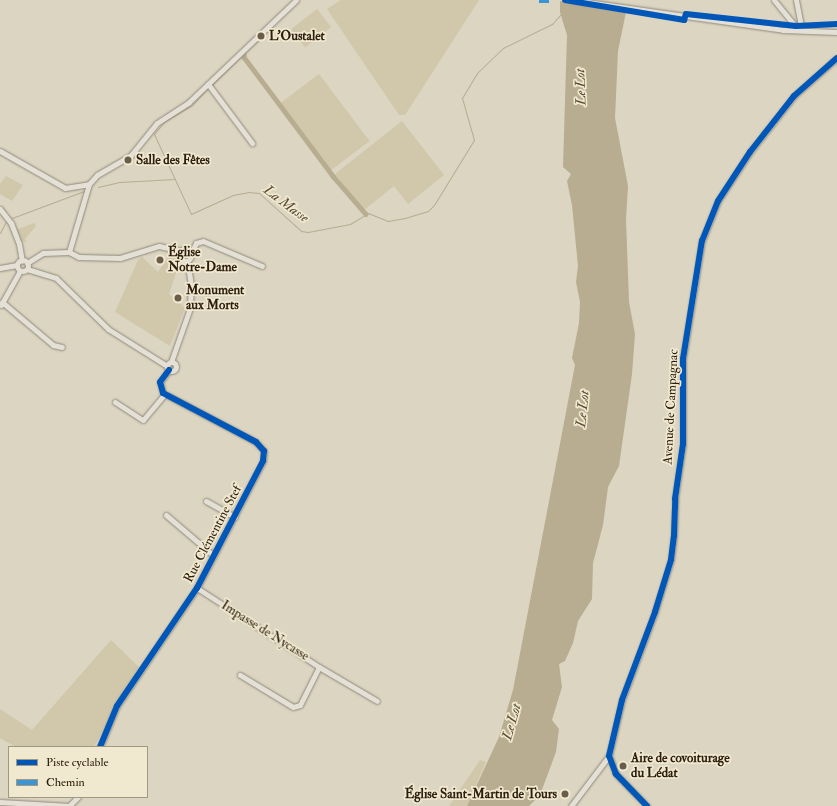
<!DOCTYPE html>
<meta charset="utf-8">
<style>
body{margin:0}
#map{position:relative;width:837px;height:806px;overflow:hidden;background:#dcd5c1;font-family:"IM FELL Double Pica",serif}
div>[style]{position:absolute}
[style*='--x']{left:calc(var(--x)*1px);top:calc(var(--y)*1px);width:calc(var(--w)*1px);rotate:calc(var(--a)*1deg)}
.green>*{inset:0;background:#d1c7aa;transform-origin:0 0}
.water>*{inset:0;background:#b8ac91}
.stream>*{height:1px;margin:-0.5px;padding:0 0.5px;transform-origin:0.5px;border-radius:0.5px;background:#b8ac91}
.canal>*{height:4.5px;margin:-2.25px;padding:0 2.25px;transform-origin:2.25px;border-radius:2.25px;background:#b8ac91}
.roads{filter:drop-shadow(0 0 1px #8e897b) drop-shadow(0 0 1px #8e897b)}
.minor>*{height:5px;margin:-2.5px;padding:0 2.5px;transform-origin:2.5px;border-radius:2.5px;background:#e4e0d6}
.minor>.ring{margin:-2.5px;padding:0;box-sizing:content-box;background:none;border:5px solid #e4e0d6;border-radius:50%}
.quiet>*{height:5px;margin-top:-2.5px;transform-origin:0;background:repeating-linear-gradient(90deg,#3c94d2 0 10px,transparent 0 15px)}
.cycleway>*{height:6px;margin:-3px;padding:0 3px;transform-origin:3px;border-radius:3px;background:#0057b8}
.dots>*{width:11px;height:11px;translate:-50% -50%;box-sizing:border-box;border:2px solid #f0e8cf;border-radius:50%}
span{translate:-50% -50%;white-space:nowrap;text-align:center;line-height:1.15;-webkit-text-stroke:3.5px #f0e8cf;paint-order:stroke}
.poi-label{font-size:13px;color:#2c1d0c;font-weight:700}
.left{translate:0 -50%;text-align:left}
.right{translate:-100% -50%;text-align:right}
.street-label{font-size:13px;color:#2c1d0c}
.water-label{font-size:14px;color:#574933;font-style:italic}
.legend{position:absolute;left:8px;top:746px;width:140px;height:52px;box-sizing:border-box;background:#f0e8cf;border:1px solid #a29781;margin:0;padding:5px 7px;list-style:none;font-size:12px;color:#2c1d0c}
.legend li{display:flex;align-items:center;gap:8px;height:20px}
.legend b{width:20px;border:1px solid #a29781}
</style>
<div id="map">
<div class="green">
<i style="clip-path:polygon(341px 0,479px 0,405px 115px,399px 115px,327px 9px)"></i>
<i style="left:317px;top:9px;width:23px;height:33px;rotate:52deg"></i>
<i style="left:319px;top:74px;width:84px;height:49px;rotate:53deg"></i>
<i style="clip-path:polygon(402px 121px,444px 175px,408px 204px,394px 186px,364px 210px,335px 174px)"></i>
<i style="clip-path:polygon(6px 176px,23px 185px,12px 201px,0 194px,0 184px)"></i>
<i style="clip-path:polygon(34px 223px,36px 226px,25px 239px,27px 242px,20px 241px,15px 227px,18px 229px)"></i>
<i style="clip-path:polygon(170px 254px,178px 259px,179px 264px,169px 294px,185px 308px,170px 346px,115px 312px,138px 260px,142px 257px,158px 272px)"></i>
<i style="clip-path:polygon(111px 640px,143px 671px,115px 710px,94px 747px,16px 747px,0 738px,0 709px,32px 730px)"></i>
<i style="clip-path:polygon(480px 760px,486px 762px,467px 806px,449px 806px)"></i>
</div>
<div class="water">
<i style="clip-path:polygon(560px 1px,626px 12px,618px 51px,615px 118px,628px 186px,626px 219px,629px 302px,635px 334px,632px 374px,619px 466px,608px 487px,603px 525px,593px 563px,592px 599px,578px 621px,573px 643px,565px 661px,559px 664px,562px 687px,552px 720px,559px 729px,556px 752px,540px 795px,529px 806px,467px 806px,499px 737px,513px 690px,575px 365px,572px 358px,579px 323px,580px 302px,576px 282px,578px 266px,572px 205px,567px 181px,571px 174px,563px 167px,567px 35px,560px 12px)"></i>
</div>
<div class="stream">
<i style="--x:212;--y:85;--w:84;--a:-44.5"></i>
<i style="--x:208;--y:88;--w:23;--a:133"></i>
<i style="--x:192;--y:105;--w:31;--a:149"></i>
<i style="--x:165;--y:121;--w:17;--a:130"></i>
<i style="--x:154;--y:134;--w:88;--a:65.2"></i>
<i style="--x:191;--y:214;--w:46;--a:-24.3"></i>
<i style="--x:233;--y:195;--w:15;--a:-11"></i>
<i style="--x:248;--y:192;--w:11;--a:5"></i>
<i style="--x:259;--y:193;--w:57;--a:42.1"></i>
<i style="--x:301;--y:231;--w:7;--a:8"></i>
<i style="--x:308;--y:232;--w:43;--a:-10.8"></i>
<i style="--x:350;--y:224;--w:21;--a:-31"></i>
<i style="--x:368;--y:213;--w:22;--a:22"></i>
<i style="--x:388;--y:221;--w:17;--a:-10"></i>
<i style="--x:405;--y:218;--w:24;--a:-17"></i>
<i style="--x:428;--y:211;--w:8;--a:-45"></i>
<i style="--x:434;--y:205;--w:76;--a:-58.4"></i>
<i style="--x:474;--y:140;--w:44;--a:-105.9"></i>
<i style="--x:462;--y:98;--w:29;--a:-59"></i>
<i style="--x:477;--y:73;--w:36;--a:-44"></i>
<i style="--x:503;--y:48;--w:55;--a:-26.1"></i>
<i style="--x:552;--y:24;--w:15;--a:-48"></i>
<i style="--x:98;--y:187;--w:23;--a:-13"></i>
<i style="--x:120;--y:182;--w:55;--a:-3.1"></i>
<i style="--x:12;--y:218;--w:77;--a:-20.6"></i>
<i style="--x:0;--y:233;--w:13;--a:-63"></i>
</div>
<div class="canal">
<i style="--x:244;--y:54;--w:3;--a:90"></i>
<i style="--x:244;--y:57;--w:149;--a:53.2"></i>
<i style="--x:333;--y:176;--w:50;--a:49"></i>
</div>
<div class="roads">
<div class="minor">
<i style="--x:573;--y:0;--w:212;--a:8.1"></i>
<i style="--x:783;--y:30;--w:54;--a:2.1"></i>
<i style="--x:774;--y:0;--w:33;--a:51"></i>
<i style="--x:795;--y:26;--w:4;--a:90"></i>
<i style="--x:796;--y:0;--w:26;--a:79"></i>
<i style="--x:208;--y:84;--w:74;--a:53.3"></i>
<i style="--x:0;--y:151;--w:75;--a:29.6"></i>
<i style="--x:65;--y:188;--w:24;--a:-9"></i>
<i style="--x:89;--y:184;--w:12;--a:-48"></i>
<i style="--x:97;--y:175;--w:39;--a:-30"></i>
<i style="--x:131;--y:155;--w:41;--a:-50.9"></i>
<i style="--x:157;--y:123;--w:38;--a:-33"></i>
<i style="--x:189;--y:102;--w:148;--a:-43.6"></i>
<i style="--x:0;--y:209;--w:18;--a:52"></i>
<i style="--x:11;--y:223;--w:22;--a:69"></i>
<i style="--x:19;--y:244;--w:17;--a:80"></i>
<i class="ring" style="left:179px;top:249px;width:7px;height:7px"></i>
<i style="--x:69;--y:252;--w:71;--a:-73.6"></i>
<i style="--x:191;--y:253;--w:11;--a:-63"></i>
<i style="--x:196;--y:243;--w:7;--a:-16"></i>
<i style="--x:203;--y:241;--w:64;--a:23"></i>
<i class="ring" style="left:17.5px;top:260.5px;width:6px;height:6px"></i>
<i style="--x:27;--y:263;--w:19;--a:-32"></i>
<i style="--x:43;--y:253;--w:26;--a:-2"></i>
<i style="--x:69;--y:252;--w:11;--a:27"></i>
<i style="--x:79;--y:257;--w:41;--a:1.4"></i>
<i style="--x:120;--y:258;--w:41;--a:-17.1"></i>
<i style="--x:159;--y:246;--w:22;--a:13"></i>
<i style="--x:0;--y:268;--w:17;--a:-10"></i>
<i style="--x:27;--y:269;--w:30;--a:17"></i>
<i style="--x:56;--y:278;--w:73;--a:44.4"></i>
<i style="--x:108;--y:329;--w:70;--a:32.1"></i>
<i style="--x:2;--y:302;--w:67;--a:40.1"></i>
<i style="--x:53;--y:345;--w:9;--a:13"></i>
<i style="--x:1;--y:305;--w:39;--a:-61"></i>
<i style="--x:171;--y:362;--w:57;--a:-70.6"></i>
<i style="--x:190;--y:308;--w:23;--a:-88"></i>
<i style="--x:191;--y:285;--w:24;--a:-99"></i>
<i class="ring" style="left:167.5px;top:362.5px;width:4px;height:4px"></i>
<i style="--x:115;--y:402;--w:33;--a:33"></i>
<i style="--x:143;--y:420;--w:33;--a:-50"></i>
<i style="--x:206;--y:501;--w:33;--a:29"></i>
<i style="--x:166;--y:515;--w:63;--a:40.5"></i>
<i style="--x:197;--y:588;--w:145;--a:32.9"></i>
<i style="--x:319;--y:667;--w:42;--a:116.6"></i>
<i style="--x:300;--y:705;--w:7;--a:164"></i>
<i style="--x:293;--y:707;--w:62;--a:-148.9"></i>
<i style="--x:319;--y:667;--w:67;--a:30.4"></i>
<i style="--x:100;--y:747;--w:44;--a:-67.5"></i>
<i style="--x:117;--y:706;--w:143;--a:-55.9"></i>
<i style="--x:197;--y:588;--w:143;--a:-62.5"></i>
<i style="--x:263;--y:461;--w:10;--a:-84"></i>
<i style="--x:264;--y:451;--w:12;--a:-132"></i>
<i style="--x:256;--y:442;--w:105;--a:-152.2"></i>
<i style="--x:163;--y:393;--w:11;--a:-105"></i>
<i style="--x:160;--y:382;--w:15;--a:-53"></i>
<i style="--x:0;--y:802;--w:71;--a:3.2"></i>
<i style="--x:69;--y:806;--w:13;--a:-45"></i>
<i style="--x:571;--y:806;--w:63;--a:-52.8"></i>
<i style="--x:647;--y:806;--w:45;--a:-134.1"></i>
<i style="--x:616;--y:774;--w:19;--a:-111"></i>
<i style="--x:609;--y:756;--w:57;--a:-76.9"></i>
<i style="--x:622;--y:700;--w:94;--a:-69.4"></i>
<i style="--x:655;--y:612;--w:54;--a:-72.9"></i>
<i style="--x:671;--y:560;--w:24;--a:-83"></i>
<i style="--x:674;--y:536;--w:37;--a:-88"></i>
<i style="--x:675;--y:499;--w:56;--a:-81.7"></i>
<i style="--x:683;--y:444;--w:85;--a:-90"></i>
<i style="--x:683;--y:359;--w:120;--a:-80.9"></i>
<i style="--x:702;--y:241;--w:43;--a:-68.2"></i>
<i style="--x:718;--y:201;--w:59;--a:-56.9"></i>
<i style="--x:750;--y:152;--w:71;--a:-51.8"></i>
<i style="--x:794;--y:96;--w:57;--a:-41.5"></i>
</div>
</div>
<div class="quiet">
<i style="--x:539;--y:0;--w:15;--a:0"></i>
</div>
<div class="cycleway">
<i style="--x:565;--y:0;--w:121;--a:9.5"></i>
<i style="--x:684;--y:20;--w:6;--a:-72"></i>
<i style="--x:686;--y:14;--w:111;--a:6.2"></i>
<i style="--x:796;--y:26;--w:41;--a:-2.8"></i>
<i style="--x:100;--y:747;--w:44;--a:-67.5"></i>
<i style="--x:117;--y:706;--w:143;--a:-55.9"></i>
<i style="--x:197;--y:588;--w:143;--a:-62.5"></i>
<i style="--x:263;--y:461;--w:10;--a:-84"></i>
<i style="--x:264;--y:451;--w:12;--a:-132"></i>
<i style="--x:256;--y:442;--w:105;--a:-152.2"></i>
<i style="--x:163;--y:393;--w:11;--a:-105"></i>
<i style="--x:160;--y:382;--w:15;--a:-53"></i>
<i style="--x:647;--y:806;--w:45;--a:-134.1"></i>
<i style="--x:616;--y:774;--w:19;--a:-111"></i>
<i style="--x:609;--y:756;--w:57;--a:-76.9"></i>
<i style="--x:622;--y:700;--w:94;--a:-69.4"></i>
<i style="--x:655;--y:612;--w:54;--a:-72.9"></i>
<i style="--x:671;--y:560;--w:24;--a:-83"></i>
<i style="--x:674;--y:536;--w:37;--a:-88"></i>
<i style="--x:675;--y:499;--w:56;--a:-81.7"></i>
<i style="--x:683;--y:444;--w:85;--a:-90"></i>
<i style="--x:683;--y:359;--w:120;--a:-80.9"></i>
<i style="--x:702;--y:241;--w:43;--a:-68.2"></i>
<i style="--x:718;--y:201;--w:59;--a:-56.9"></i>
<i style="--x:750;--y:152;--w:71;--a:-51.8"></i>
<i style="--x:794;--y:96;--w:57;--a:-41.5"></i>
</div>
<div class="dots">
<i style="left:261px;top:36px;background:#6a5d4b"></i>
<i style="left:128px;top:160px;background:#6a5d4b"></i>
<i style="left:160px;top:260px;background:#6a5d4b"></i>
<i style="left:178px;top:298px;background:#6a5d4b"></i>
<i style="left:623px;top:766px;background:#6a5d4b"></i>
<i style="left:565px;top:794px;background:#6a5d4b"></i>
</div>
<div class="poi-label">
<span class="left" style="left:269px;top:36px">L'Oustalet</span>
<span class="left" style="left:136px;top:160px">Salle des Fêtes</span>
<span class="left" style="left:168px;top:260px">Église<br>Notre-Dame</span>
<span class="left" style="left:186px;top:298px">Monument<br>aux Morts</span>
<span class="left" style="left:631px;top:766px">Aire de covoiturage<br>du Lédat</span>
<span class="right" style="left:557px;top:794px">Église Saint-Martin de Tours</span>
</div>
<div class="street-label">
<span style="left:671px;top:407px;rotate:-87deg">Avenue de Campagnac</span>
<span style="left:213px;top:534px;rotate:-62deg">Rue Clémentine Stef</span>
<span style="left:265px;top:631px;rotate:32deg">Impasse de Nycasse</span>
</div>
<div class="water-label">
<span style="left:581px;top:87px;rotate:-92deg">Le Lot</span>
<span style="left:286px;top:204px;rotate:37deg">La Masse</span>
<span style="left:583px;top:409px;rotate:-84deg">Le Lot</span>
<span style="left:512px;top:722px;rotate:-74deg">Le Lot</span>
</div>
<ul class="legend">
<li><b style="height:5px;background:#0057b8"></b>Piste cyclable</li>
<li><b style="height:5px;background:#3c94d2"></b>Chemin</li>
</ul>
</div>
